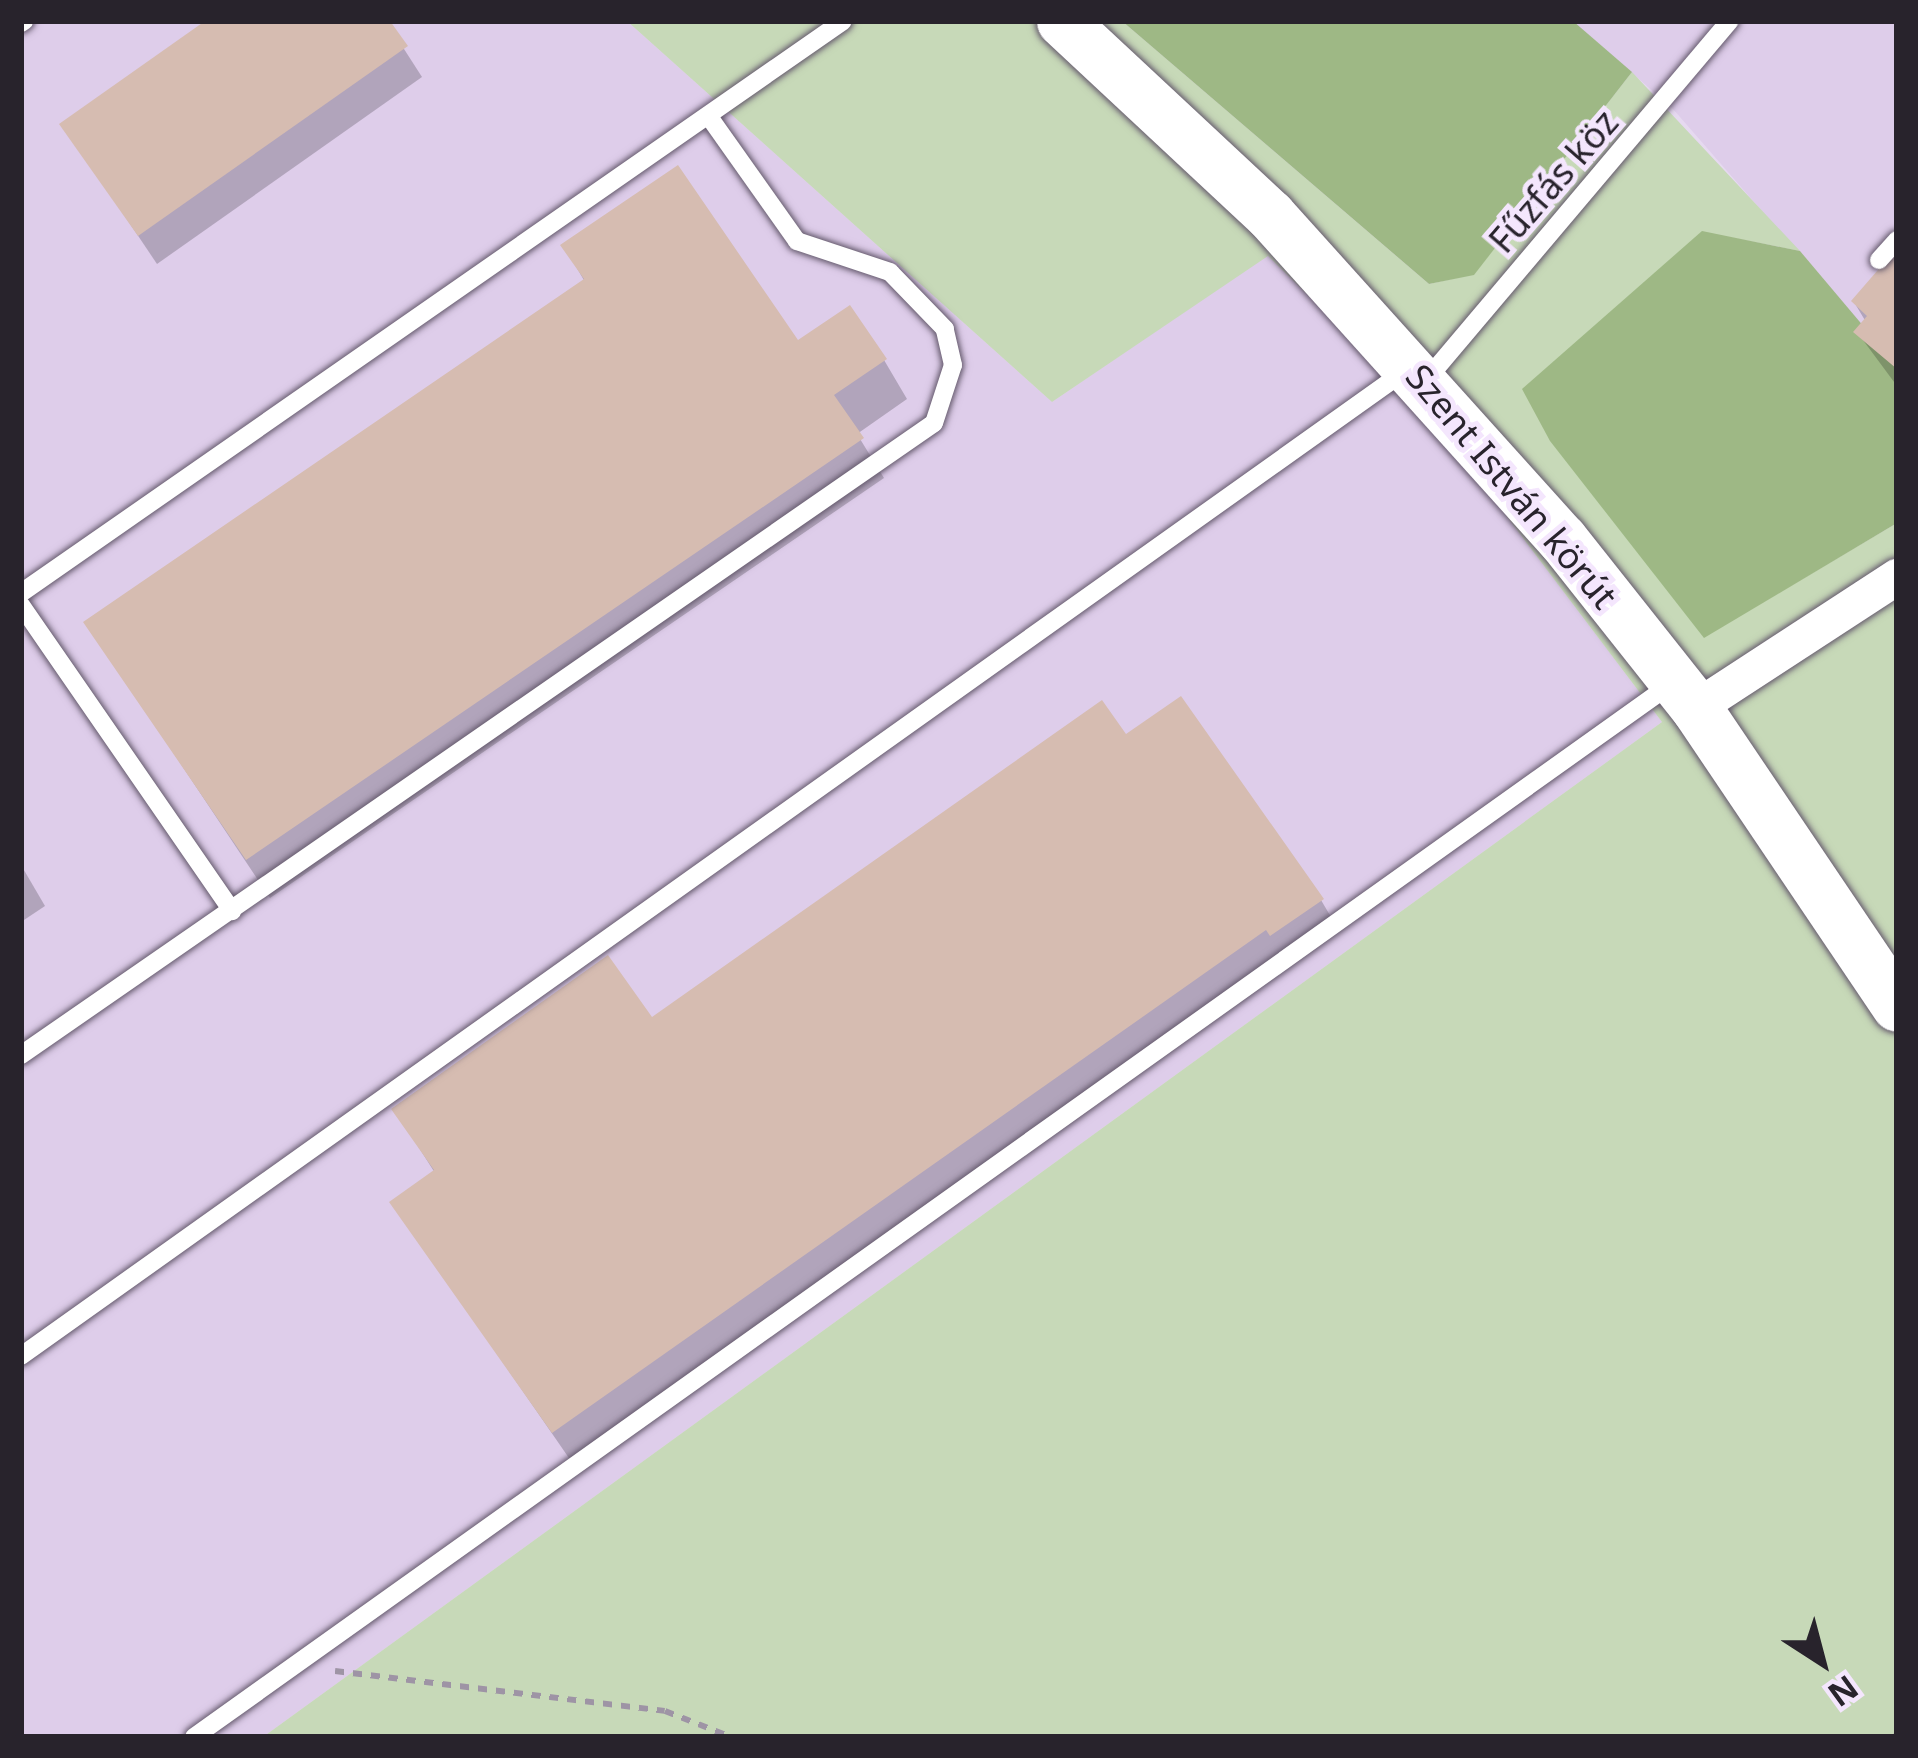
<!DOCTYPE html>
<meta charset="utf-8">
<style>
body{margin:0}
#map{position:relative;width:1918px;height:1758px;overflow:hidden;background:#e6d9f0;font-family:"Noto Sans",sans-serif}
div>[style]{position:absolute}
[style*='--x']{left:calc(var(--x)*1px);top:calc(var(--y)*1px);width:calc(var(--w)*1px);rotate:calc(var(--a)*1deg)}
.built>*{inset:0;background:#decdea}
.green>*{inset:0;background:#c7d9b8}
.forest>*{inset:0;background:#9eb885}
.shadow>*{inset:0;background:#0003}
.building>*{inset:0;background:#d6bcb1}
.path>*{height:6px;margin-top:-3px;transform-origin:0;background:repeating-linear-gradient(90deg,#9e94a5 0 9px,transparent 0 18px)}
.roads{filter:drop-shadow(0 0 3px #64596c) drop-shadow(0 0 3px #64596c)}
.lane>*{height:18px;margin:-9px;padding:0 9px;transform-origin:9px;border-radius:9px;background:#fff}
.street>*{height:36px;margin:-18px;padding:0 18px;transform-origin:18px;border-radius:18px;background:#fff}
.secondary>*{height:51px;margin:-25.5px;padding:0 25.5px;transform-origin:25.5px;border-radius:25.5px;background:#fff}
span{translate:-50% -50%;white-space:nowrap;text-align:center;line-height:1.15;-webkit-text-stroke:10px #f4e6fd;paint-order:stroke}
.street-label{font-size:36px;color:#28232c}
.frame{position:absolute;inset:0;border:24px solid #28232c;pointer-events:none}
.north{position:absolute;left:1762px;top:1602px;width:120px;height:120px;-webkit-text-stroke:9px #f4e6fd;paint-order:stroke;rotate:144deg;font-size:33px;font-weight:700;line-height:48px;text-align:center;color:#28232c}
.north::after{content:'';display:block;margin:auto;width:42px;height:54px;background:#28232c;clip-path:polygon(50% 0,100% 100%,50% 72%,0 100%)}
</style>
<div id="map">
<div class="built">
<i style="clip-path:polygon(21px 21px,627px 21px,1052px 402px,1268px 255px,1433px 419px,1662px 722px,263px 1737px,21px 1737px)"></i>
<i style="clip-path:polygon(1573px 21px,1897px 21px,1897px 366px,1673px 109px)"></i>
</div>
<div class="green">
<i style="clip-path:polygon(627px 21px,1122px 21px,1429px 284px,1474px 274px,1632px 72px,1800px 251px,1702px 232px,1704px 637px,1897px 523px,1897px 1737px,263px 1737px,1662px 722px,1433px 419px,1268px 256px,1052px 402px)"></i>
</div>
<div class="forest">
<i style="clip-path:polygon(1122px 21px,1573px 21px,1632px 72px,1474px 275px,1429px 284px)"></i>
<i style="clip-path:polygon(1702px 231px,1800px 251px,1897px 366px,1897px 523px,1704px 638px,1550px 441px,1522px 389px)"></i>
</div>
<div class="shadow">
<i style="clip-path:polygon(210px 21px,386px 21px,422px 77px,157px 264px,63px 124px)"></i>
<i style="clip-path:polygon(564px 246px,797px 344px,884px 360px,907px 399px,857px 434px,884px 478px,270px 898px,87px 623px,585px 282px)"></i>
<i style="clip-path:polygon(1897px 265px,1897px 386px,1857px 332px,1866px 322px,1854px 302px)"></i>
<i style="clip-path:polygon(1125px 739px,1321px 900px,1338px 929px,571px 1461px,393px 1203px,435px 1173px,395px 1110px,652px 1022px)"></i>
<i style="clip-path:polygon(21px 865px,45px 906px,21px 922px)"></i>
</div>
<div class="building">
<i style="clip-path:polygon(205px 21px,390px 21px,408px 46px,138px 236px,59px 124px)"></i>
<i style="clip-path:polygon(678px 165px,798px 340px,850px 305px,887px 359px,834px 395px,864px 438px,246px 860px,83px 622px,584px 279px,560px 245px)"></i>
<i style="clip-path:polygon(1890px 256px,1897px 261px,1897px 369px,1853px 332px,1867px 316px,1851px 301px)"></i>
<i style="clip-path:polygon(1181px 696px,1324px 899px,1270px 936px,1266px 930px,552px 1433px,389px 1202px,434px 1170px,391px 1109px,608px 955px,652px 1017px,1102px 700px,1126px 734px)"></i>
</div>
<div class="path">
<i style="--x:335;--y:1671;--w:332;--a:6.9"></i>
<i style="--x:665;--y:1711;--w:71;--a:21.5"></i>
<i style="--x:1895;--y:1737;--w:4;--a:-56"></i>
</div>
<div class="roads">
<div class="lane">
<i style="--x:21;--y:23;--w:4;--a:-34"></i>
<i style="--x:1879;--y:260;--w:27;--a:-48"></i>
<i style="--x:1427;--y:379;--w:469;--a:-49.8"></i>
<i style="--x:21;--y:593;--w:1001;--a:-34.83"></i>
<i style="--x:21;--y:605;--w:372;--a:55.4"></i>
<i style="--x:21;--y:1055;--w:1110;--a:-34.69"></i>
<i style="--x:934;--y:423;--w:61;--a:-71.9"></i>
<i style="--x:953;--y:365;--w:37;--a:-103"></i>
<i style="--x:945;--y:329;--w:79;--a:-134"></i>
<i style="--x:890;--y:272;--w:98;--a:-161.6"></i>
<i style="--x:797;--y:241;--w:151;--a:-125.3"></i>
<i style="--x:21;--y:1356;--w:1702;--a:-35.44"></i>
<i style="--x:194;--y:1737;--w:1813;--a:-35.48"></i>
</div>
<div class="street">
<i style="--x:1696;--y:708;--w:240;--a:-33.1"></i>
</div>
<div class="secondary">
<i style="--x:1062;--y:21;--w:284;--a:43"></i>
<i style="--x:1270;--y:215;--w:436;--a:48"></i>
<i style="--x:1562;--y:539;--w:216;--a:51.6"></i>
<i style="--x:1696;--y:708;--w:359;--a:56"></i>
</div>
</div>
<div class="street-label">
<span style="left:1553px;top:181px;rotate:-49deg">Fűzfás köz</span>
<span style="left:1512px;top:486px;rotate:50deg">Szent István körút</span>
</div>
<div class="frame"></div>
<div class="north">N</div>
</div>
